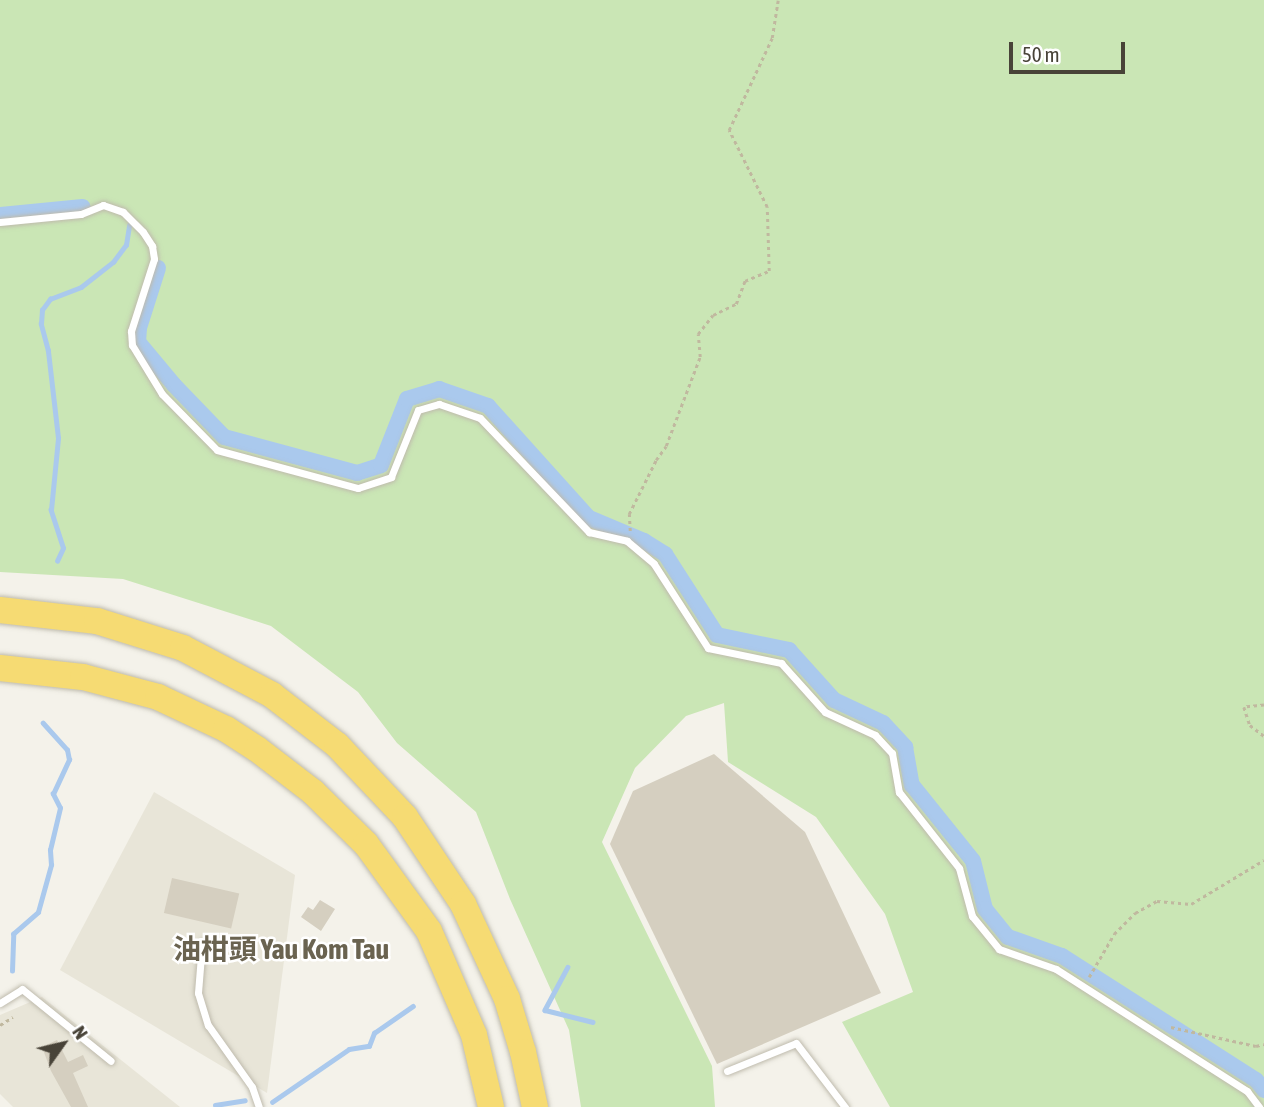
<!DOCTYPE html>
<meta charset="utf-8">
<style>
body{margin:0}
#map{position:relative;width:1264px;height:1107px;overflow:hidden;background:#f4f2ea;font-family:"Asap Condensed","Noto Sans TC",sans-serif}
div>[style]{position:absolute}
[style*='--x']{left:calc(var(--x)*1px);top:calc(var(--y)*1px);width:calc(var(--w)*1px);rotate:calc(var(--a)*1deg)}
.residential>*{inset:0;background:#e8e5d8}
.green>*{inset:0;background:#cae6b5}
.stream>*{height:4.5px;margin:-2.25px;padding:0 2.25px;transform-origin:2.25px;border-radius:2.25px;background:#aac9ed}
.canal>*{height:16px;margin:-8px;padding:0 8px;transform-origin:8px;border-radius:8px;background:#aac9ed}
.building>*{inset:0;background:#d5cfc0;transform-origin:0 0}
.path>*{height:2.5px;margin-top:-1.25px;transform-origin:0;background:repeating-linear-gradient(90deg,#c0b89f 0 3.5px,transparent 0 7px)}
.roads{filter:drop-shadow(0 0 2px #bfbbad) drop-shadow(0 0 2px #bfbbad)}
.lane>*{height:7px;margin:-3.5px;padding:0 3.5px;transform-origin:3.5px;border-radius:3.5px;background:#fff}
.highway>*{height:26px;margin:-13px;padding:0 13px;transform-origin:13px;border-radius:13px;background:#f6db73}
span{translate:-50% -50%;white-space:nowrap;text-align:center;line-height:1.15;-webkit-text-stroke:5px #fff;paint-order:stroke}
.district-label{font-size:28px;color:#6a6350;font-weight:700}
.north{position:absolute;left:28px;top:1009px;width:70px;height:70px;-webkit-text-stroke:5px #fff;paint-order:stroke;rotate:56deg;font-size:19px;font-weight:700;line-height:28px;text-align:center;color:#484338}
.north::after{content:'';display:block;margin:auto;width:24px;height:32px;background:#484338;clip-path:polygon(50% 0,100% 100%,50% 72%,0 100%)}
.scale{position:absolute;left:1009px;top:42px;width:116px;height:32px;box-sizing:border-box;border:4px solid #484338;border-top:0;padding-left:9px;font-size:21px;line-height:24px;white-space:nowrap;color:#484338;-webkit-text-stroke:5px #fff;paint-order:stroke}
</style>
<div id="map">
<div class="residential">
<i style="clip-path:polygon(154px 792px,295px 875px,267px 1093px,60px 970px)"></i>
<i style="clip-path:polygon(42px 997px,180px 1107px,13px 1107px,0 1094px,0 1015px)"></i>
</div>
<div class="green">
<i style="clip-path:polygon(0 0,1264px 0,1264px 1107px,890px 1107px,842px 1022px,913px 992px,885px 914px,816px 817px,728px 762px,724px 703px,686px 716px,635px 768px,602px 842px,712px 1066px,715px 1107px,581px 1107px,569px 1030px,510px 899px,476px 812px,397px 743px,358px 692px,271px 626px,123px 579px,0 572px)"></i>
</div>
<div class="stream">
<i style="--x:57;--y:561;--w:14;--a:-65"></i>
<i style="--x:63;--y:548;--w:40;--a:-108"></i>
<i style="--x:51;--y:510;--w:72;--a:-84.4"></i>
<i style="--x:58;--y:438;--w:88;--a:-96.6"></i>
<i style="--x:48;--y:351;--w:28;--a:-105"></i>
<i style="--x:41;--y:324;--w:14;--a:-86"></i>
<i style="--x:42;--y:310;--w:14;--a:-54"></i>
<i style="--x:50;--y:299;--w:33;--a:-21"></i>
<i style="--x:81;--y:287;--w:41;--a:-38"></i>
<i style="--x:113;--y:262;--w:21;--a:-53"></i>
<i style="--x:126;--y:245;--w:20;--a:-81"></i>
<i style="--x:568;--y:967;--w:49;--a:118.1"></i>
<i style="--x:545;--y:1010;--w:49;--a:14"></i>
<i style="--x:12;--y:971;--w:37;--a:-88"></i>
<i style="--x:13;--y:934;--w:33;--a:-41"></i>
<i style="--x:38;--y:912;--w:49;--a:-74.5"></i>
<i style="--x:51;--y:865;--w:15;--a:-94"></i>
<i style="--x:50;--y:850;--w:43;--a:-76.6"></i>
<i style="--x:60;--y:808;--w:16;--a:-117"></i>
<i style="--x:53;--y:794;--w:38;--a:-65"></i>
<i style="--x:69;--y:760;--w:10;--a:-101"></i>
<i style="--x:67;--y:750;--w:36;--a:-132"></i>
<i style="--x:272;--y:1102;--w:93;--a:-34.5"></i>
<i style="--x:349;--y:1049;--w:20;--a:-9"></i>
<i style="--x:369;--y:1046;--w:14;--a:-69"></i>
<i style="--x:374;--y:1033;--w:47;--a:-34.7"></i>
<i style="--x:215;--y:1105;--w:30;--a:-9"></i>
</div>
<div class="canal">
<i style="--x:0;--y:215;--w:83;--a:-5.5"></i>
<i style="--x:158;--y:268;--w:63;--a:107.6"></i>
<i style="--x:139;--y:328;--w:14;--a:94"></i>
<i style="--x:138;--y:342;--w:56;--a:50.1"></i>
<i style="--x:174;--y:385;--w:72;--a:46.1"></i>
<i style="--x:224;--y:437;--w:138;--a:15.1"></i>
<i style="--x:357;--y:473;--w:25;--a:-18"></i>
<i style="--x:381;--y:465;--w:71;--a:-68.5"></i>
<i style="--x:407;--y:399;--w:34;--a:-17"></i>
<i style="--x:439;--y:389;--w:52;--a:19.1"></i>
<i style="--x:488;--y:406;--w:151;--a:48"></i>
<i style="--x:589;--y:518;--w:60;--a:22.7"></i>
<i style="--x:644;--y:541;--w:25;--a:32"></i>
<i style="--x:665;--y:554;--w:96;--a:57.3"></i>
<i style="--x:717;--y:635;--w:74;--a:11.8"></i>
<i style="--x:789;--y:650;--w:67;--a:48"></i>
<i style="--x:834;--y:700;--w:54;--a:25.1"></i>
<i style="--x:883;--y:723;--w:33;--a:47"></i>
<i style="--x:905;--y:747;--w:39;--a:80"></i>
<i style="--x:912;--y:785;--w:97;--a:51.2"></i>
<i style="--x:973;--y:861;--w:49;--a:76"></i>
<i style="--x:985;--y:909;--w:36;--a:51"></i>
<i style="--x:1008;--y:937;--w:57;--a:19.4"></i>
<i style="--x:1062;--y:956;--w:230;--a:32.6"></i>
<i style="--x:1256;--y:1080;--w:13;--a:51"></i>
</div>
<div class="building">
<i style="clip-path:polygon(714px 754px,805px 832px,881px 993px,717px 1064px,610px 844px,633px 791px)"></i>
<i style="left:172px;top:878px;width:69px;height:36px;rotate:13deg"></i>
<i style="clip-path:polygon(320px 900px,335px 909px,321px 931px,301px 917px,308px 907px,313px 910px)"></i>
<i style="clip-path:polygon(57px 1040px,68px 1062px,83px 1055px,88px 1066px,73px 1073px,88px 1107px,71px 1107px,51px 1071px,42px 1047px)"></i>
</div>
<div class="path">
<i style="--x:630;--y:531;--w:17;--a:-93"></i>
<i style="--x:629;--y:514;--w:60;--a:-63.4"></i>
<i style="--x:656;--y:460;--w:17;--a:-54"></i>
<i style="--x:666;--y:446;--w:95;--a:-69.1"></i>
<i style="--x:700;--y:357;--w:23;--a:-95"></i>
<i style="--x:698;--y:334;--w:24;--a:-52"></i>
<i style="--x:713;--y:315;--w:25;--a:-26"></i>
<i style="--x:736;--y:304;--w:25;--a:-69"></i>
<i style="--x:745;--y:281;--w:26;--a:-23"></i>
<i style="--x:769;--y:271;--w:64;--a:-91.8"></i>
<i style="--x:767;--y:207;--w:86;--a:-116.3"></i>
<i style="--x:729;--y:130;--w:102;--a:-64.9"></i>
<i style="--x:772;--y:38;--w:38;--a:-81"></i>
<i style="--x:1264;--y:705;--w:20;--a:174"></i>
<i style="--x:1244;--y:707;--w:19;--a:72"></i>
<i style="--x:1250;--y:725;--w:18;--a:38"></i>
<i style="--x:1089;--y:977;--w:50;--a:-59.8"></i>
<i style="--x:1114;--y:934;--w:30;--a:-45"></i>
<i style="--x:1135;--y:913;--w:25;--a:-29"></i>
<i style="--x:1157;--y:901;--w:34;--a:5"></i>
<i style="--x:1191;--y:904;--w:85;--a:-31.1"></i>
<i style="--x:0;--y:1025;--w:15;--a:-32"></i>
<i style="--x:1171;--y:1027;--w:87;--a:12.6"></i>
<i style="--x:1256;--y:1046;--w:8;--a:-14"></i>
</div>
<div class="roads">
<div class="lane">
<i style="--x:0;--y:222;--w:81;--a:-5.6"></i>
<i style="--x:81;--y:214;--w:24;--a:-22"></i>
<i style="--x:103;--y:205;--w:21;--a:19"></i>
<i style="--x:123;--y:212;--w:28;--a:45"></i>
<i style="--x:143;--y:232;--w:17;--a:57"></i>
<i style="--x:152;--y:246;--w:13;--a:81"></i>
<i style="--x:154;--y:259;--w:76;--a:107.7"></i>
<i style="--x:131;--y:331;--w:14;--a:86"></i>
<i style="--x:132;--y:345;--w:57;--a:58.5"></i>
<i style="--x:162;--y:394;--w:78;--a:45.5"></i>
<i style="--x:217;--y:450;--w:146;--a:15.1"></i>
<i style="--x:358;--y:488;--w:35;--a:-18"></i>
<i style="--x:391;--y:477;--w:72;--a:-68.1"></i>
<i style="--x:418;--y:410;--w:22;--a:-16"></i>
<i style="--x:439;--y:404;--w:43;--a:18.9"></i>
<i style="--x:480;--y:418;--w:158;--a:46.3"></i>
<i style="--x:589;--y:532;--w:39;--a:13"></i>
<i style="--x:627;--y:541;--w:35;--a:40"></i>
<i style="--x:654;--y:564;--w:100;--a:57.3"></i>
<i style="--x:708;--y:648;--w:75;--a:11.6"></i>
<i style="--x:781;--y:663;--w:66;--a:48.1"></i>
<i style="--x:825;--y:712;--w:55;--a:24.7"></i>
<i style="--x:875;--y:735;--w:25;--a:47"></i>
<i style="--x:892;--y:753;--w:40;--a:80"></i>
<i style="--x:899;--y:792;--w:97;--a:51.7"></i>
<i style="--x:959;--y:868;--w:50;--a:74.8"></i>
<i style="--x:972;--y:916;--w:43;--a:50.7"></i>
<i style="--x:999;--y:949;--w:60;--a:19.3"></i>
<i style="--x:1056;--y:969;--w:227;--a:32.6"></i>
<i style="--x:1247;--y:1091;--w:20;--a:53"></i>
<i style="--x:202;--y:943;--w:50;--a:94.6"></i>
<i style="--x:198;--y:993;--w:34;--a:73"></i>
<i style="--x:208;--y:1025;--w:76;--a:54.6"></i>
<i style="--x:252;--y:1087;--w:21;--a:71"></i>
<i style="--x:0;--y:1003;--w:26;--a:-32"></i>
<i style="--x:22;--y:989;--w:114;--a:39"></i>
<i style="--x:727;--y:1071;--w:74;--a:-22.1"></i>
<i style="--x:796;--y:1043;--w:81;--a:52.6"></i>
</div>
<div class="highway">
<i style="--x:0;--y:610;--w:98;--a:6.5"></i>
<i style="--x:97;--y:621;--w:90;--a:17.4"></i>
<i style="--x:183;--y:648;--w:101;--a:27.8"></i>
<i style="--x:272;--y:695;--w:82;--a:37.6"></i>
<i style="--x:337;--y:745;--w:99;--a:46.6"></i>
<i style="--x:405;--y:817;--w:105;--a:56.3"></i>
<i style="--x:463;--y:904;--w:105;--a:65.1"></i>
<i style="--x:507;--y:999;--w:55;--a:73.2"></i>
<i style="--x:523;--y:1052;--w:56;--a:77.7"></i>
<i style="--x:0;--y:668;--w:83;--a:6.2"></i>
<i style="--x:83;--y:677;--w:78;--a:14.9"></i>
<i style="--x:158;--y:697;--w:75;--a:25.2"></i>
<i style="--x:226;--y:729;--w:37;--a:33"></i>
<i style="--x:257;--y:749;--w:71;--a:37.5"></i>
<i style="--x:313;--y:792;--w:74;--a:44.5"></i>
<i style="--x:366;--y:844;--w:107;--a:54.1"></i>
<i style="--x:429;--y:931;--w:113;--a:66.6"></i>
<i style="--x:474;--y:1035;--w:74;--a:76.7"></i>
</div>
</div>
<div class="district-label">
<span style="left:281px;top:949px">油柑頭 Yau Kom Tau</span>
</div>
<div class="north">N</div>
<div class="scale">50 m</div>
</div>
